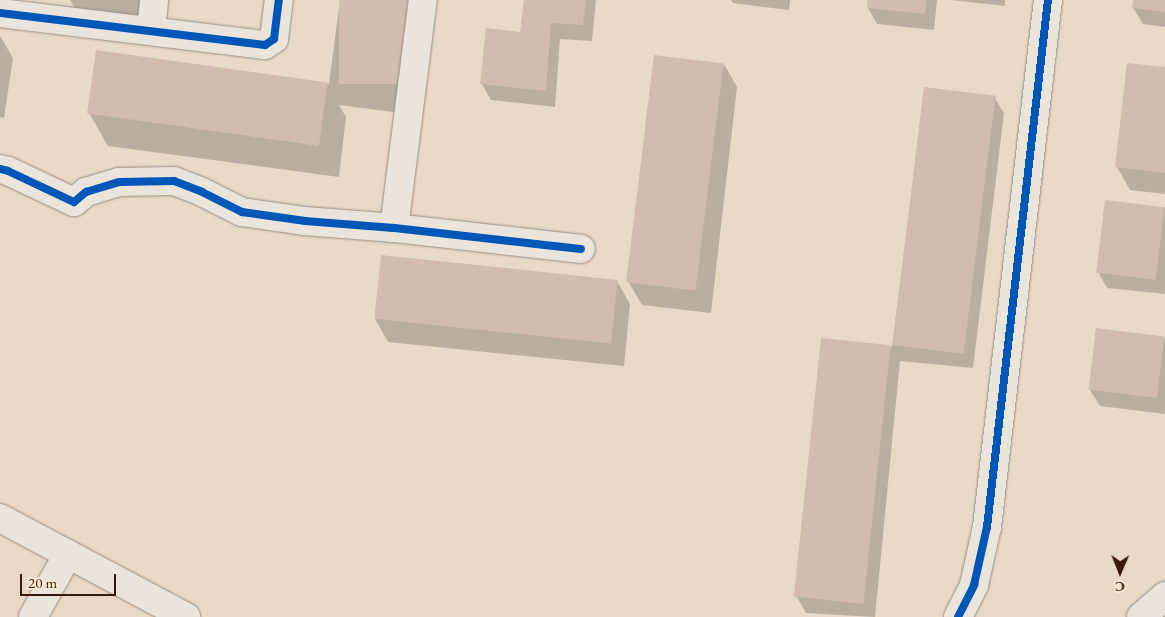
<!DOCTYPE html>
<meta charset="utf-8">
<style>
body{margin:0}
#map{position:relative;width:1165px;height:617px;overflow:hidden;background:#e8dac7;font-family:"EB Garamond",serif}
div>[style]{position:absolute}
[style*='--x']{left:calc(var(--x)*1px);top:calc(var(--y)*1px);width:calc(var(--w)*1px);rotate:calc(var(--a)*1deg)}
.shadow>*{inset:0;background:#0003}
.building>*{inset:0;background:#d1bcaf;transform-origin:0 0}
.roads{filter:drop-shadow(0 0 1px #988c80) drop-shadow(0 0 1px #988c80)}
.minor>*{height:28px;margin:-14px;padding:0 14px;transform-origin:14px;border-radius:14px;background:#ebe4db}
.cycleway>*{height:8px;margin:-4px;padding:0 4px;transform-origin:4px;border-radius:4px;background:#0057b8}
span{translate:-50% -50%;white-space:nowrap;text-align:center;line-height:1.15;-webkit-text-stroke:5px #f9e8d2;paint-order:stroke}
.north{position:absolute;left:1095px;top:547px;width:50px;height:50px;-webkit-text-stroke:4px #f9e8d2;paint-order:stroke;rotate:181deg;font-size:14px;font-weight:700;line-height:20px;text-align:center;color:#361b09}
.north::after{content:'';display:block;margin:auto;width:18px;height:22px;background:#361b09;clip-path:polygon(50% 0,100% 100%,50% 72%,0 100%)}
.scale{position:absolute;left:20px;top:574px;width:96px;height:22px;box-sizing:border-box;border:2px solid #361b09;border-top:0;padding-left:6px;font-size:15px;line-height:18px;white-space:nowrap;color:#361b09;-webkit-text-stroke:4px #f9e8d2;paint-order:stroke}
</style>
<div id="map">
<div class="shadow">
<i style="clip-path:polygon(70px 0,150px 0,146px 26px,80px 17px)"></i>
<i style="clip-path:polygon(340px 0,424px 0,409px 114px,339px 105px,346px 117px,339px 177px,108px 146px,89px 113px,97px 52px,329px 84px)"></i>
<i style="clip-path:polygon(526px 0,596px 0,592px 41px,560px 39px,555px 107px,491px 100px,482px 84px,521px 33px)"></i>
<i style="clip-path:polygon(731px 0,790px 0,789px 10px,733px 3px)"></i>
<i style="clip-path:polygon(869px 0,937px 0,934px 30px,877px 24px,868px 8px)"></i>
<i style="clip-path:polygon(952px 0,1005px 0,1005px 6px)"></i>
<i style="clip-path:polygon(1134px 0,1165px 0,1165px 27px,1143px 24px,1133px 8px)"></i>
<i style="clip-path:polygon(0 36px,13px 58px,4px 118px,0 117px)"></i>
<i style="clip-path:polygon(724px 64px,737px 87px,711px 313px,642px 305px,629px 283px)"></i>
<i style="clip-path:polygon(1165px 68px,1165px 194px,1130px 190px,1117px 167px)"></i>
<i style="clip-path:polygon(925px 88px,994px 97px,1004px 113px,973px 368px,900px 361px,875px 617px,806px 613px,797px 597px,822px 340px,892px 347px)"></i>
<i style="clip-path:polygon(1106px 201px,1165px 208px,1165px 294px,1107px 288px,1098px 272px)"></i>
<i style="clip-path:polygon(617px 281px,630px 304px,624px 366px,388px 342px,375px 319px)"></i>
<i style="clip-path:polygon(1097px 329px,1165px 338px,1165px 414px,1100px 406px,1090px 390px)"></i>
</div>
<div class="building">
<i style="left:339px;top:0;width:69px;height:84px"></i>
<i style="clip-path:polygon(524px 0,586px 0,583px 25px,551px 23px,546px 91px,480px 84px,486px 28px,520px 32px)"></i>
<i style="clip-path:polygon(867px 0,927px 0,925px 14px,867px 8px)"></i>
<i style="clip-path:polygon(1133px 0,1165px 0,1165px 12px,1132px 8px)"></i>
<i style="left:96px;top:50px;width:234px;height:64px;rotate:8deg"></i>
<i style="left:654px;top:55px;width:70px;height:229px;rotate:7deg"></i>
<i style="clip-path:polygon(1127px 63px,1165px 67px,1165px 173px,1115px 167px)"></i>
<i style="left:924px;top:87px;width:72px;height:260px;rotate:7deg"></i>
<i style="left:1105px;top:200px;width:60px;height:73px;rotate:7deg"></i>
<i style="left:381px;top:255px;width:238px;height:64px;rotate:6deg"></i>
<i style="left:1096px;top:328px;width:69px;height:62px;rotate:7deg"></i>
<i style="left:821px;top:338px;width:70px;height:260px;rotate:6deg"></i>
</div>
<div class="roads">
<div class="minor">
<i style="--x:0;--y:13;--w:267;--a:6.9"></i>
<i style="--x:265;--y:45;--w:11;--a:-34"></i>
<i style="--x:274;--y:39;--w:39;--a:-83"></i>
<i style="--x:151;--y:30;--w:30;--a:-84"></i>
<i style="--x:0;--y:169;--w:8;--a:14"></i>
<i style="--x:8;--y:171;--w:73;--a:25.2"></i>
<i style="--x:74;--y:202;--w:16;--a:-40"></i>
<i style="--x:86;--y:192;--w:34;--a:-17"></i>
<i style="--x:119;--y:182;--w:55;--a:-1"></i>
<i style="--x:174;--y:181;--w:30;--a:21"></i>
<i style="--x:202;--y:192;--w:45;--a:26.6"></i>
<i style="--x:242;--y:212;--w:64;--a:8.1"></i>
<i style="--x:305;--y:221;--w:89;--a:4.5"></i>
<i style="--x:394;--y:228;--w:188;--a:6.4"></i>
<i style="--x:394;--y:228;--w:230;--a:-82.8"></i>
<i style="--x:0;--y:518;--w:211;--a:28"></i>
<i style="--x:33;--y:617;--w:72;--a:-60.9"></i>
<i style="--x:958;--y:617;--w:36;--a:-63"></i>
<i style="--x:974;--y:585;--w:59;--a:-77.4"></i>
<i style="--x:987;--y:527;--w:531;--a:-83.4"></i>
<i style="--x:1141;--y:617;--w:32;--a:-41"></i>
</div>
</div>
<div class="cycleway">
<i style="--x:0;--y:13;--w:267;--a:6.9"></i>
<i style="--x:265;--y:45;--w:11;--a:-34"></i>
<i style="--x:274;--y:39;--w:39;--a:-83"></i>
<i style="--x:0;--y:169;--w:8;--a:14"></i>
<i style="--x:8;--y:171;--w:73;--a:25.2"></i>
<i style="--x:74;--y:202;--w:16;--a:-40"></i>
<i style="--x:86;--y:192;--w:34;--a:-17"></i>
<i style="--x:119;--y:182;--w:55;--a:-1"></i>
<i style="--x:174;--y:181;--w:30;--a:21"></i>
<i style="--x:202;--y:192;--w:45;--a:26.6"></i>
<i style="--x:242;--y:212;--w:64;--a:8.1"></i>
<i style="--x:305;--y:221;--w:89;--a:4.5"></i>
<i style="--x:394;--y:228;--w:188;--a:6.4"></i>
<i style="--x:958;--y:617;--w:36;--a:-63"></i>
<i style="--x:974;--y:585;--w:59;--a:-77.4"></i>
<i style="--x:987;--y:527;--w:531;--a:-83.4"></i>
</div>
<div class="north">С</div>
<div class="scale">20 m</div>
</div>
